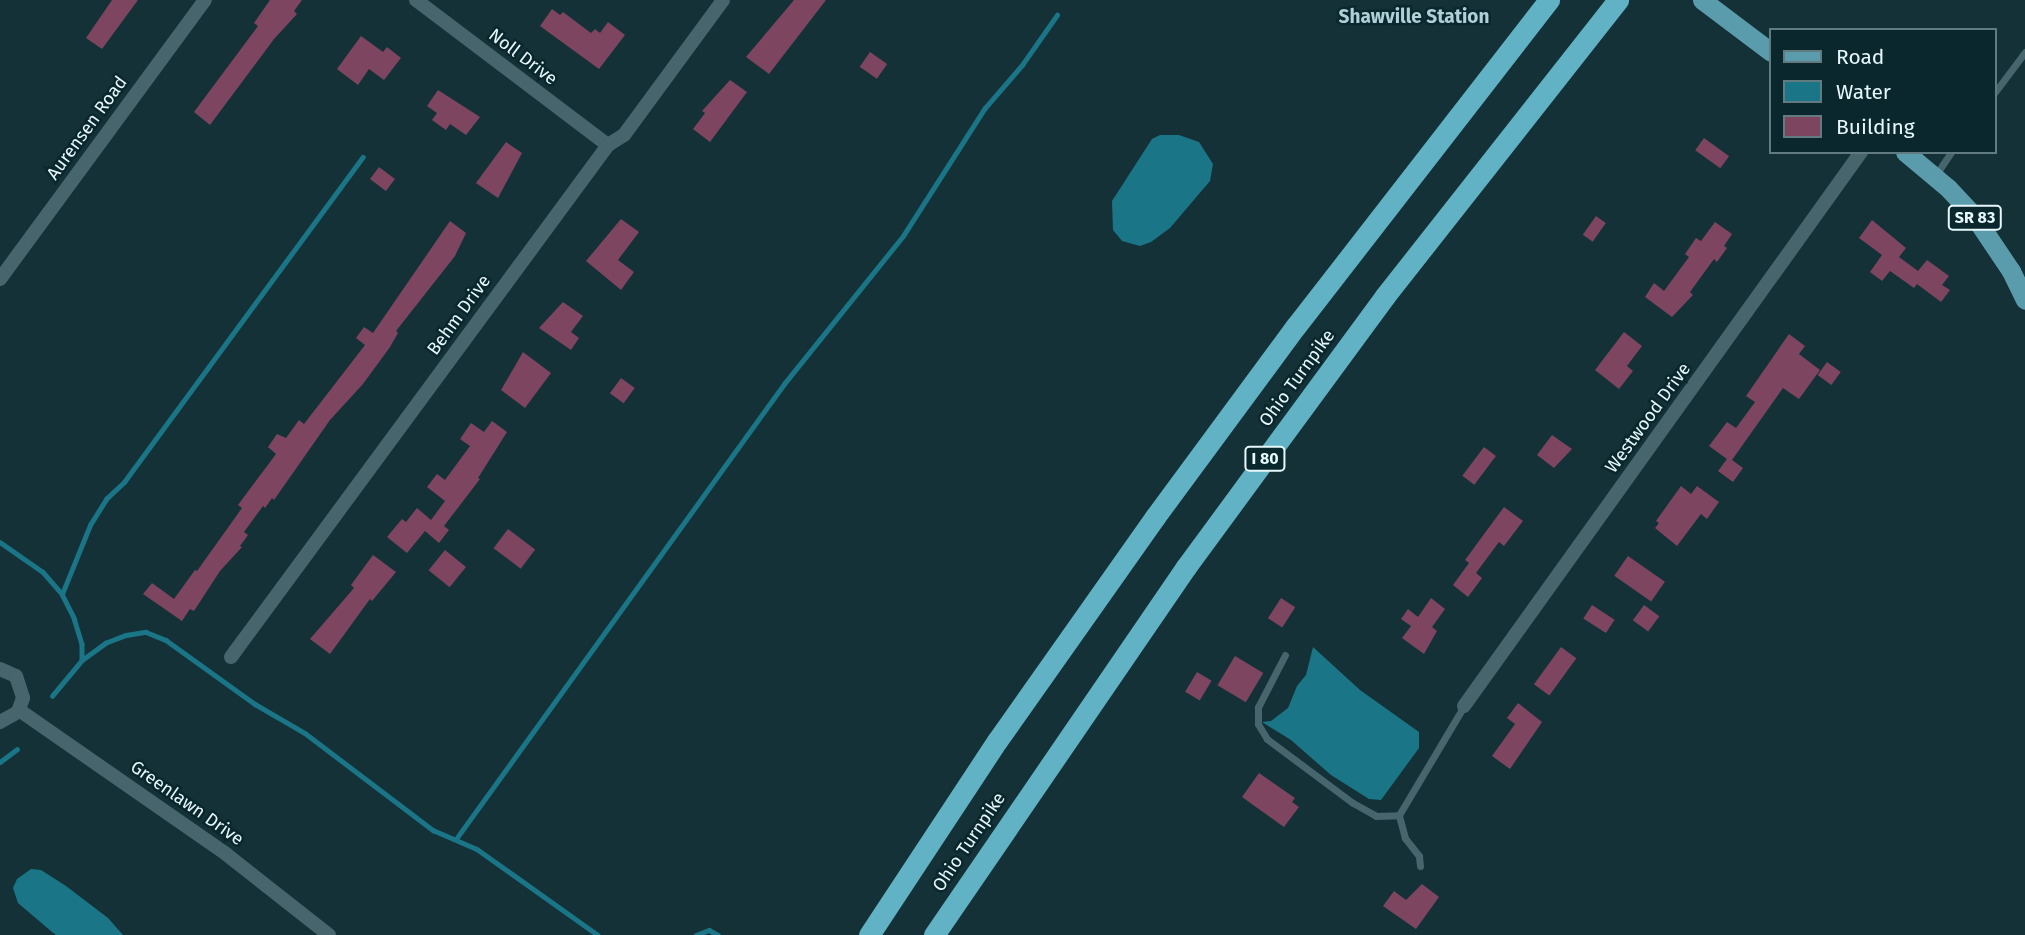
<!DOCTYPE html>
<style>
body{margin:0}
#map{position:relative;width:2025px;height:935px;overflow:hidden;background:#153138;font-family:"Fira Sans",sans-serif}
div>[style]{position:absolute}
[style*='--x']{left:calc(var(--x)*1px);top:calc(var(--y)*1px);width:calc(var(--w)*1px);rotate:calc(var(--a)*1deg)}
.water>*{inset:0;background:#1a7587}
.stream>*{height:4.5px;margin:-2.25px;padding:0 2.25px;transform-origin:2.25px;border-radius:2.25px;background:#1a7587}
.building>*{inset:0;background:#7d455f;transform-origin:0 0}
.service>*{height:7px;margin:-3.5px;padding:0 3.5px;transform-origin:3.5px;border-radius:3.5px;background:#46656d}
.minor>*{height:14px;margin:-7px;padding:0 7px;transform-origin:7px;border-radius:7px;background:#46656d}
.primary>*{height:19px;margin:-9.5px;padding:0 9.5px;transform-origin:9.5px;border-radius:9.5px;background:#5a9cac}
.motorway>*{height:21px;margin:-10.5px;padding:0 10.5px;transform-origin:10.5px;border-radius:10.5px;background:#61b2c5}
span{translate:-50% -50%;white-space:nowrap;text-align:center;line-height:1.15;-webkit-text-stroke:5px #0a272e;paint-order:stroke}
.shield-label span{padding:2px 5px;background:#0a272e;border:2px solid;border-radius:5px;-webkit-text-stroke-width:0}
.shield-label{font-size:16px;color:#e7f8fc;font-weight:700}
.street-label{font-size:18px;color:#e7f8fc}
.neighbourhood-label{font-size:19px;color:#b0d0d8;font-weight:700}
.legend{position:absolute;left:1769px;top:28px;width:228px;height:126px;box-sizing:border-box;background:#0a272e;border:2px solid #627b80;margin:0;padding:9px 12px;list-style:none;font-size:21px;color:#e7f8fc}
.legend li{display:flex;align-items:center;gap:14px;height:35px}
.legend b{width:35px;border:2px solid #627b80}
</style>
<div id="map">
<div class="water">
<i style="clip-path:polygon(1160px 135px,1179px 135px,1199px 142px,1213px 164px,1210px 181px,1170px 228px,1151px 242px,1140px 246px,1122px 241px,1113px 230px,1112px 201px,1152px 139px)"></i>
<i style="clip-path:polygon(1313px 647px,1360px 690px,1419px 732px,1419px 748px,1381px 800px,1369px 799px,1331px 775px,1291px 740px,1262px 722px,1271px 721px,1288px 708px,1297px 686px,1306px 675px)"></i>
<i style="clip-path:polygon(31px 869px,41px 870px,66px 886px,108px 918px,123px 935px,56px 935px,52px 932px,18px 903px,13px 888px,17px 879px)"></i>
</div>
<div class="stream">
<i style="--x:0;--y:542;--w:52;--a:34.9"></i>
<i style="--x:43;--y:572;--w:29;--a:49"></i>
<i style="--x:62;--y:594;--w:27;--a:63"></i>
<i style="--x:74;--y:618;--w:27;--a:73"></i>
<i style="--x:82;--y:644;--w:16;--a:90"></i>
<i style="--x:62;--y:594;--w:74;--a:-67.9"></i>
<i style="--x:90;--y:525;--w:31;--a:-58"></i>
<i style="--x:106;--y:499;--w:25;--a:-43"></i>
<i style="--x:124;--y:482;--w:403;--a:-53.7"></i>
<i style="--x:52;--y:696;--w:47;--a:-50.2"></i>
<i style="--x:82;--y:660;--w:29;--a:-36"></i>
<i style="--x:105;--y:643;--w:22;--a:-21"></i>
<i style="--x:126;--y:635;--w:20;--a:-9"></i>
<i style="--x:146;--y:632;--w:22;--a:22"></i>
<i style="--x:166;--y:640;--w:110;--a:35.7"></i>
<i style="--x:255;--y:704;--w:58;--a:30.1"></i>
<i style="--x:305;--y:733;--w:161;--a:37.2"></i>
<i style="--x:433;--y:830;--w:48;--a:23.4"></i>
<i style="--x:477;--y:849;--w:148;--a:35.4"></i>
<i style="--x:0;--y:762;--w:21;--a:-37"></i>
<i style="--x:456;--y:839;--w:561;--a:-54.21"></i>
<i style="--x:784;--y:384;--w:190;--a:-51.2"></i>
<i style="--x:903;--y:236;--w:152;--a:-57.4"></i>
<i style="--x:985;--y:108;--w:57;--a:-49.3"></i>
<i style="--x:1022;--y:65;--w:61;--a:-55"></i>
<i style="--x:696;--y:935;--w:14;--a:-21"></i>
<i style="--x:709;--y:930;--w:10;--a:29"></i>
</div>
<div class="building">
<i style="clip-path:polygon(112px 0,138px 0,102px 49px,86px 38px)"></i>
<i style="clip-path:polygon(270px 0,302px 0,294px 11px,297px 14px,274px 39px,210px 125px,194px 112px,258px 26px,254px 23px)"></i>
<i style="clip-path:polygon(794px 0,826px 0,769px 74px,746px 57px)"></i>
<i style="clip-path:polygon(552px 9px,560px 15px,563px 12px,591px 33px,595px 29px,600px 33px,608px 22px,625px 35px,599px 69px,540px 26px)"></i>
<i style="clip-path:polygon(361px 36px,383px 52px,387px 47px,401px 58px,384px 80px,369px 69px,358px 85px,337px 69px)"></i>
<i style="left:870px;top:52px;width:21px;height:18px;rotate:35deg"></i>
<i style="clip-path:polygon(730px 80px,747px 92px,710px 142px,693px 129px,705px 113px,702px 111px)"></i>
<i style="clip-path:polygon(438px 90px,480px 117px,466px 135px,450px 124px,446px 130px,432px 120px,437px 113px,427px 106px)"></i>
<i style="left:1704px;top:138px;width:31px;height:15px;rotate:36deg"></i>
<i style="clip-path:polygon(506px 142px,522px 153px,498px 198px,476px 183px)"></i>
<i style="left:379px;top:167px;width:20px;height:15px;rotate:37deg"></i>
<i style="left:1596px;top:216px;width:12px;height:23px;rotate:35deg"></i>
<i style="clip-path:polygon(621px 219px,639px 232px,618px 260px,634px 272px,621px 290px,586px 261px)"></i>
<i style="clip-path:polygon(1872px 220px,1906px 248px,1899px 257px,1918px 271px,1927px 260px,1949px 276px,1942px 285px,1950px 290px,1941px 302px,1917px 284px,1914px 288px,1890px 271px,1882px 281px,1870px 272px,1882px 255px,1859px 238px)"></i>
<i style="clip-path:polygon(450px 221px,466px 233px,455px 256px,396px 331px,398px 333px,390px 347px,363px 384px,330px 420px,274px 500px,272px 498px,265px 508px,263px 506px,244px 532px,248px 535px,240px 546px,242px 547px,220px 571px,194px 611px,190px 609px,182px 621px,143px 594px,152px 583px,174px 599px,195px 570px,197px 571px,242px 508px,238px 505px,276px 454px,268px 447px,277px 434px,286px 438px,299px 420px,304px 424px,365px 345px,356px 338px,364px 327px,373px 333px)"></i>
<i style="clip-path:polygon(1715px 222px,1732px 234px,1724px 246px,1727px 248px,1717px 262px,1714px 259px,1690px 292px,1693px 295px,1672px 317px,1645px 297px,1654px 283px,1664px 291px,1689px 257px,1685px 254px,1696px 238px,1701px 241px)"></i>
<i style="clip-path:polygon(563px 302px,583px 316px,571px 332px,579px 338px,571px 350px,539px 328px)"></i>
<i style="clip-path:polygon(1624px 332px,1642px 346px,1627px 366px,1633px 371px,1619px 389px,1595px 370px)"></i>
<i style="clip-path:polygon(1789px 334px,1805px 346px,1799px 354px,1820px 370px,1799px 399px,1783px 388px,1732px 460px,1743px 468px,1733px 482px,1718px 471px,1727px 459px,1709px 446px,1727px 422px,1736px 428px,1755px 402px,1746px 396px)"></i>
<i style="clip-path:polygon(523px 352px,551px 373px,525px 408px,501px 390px)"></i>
<i style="left:1827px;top:362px;width:17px;height:16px;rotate:36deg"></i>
<i style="left:621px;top:378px;width:17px;height:19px;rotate:36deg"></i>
<i style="clip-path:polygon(492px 421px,507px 432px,478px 478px,480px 479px,444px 526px,449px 530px,439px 543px,425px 531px,407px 553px,387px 537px,402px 519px,406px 522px,417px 508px,431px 520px,445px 501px,427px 487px,437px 474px,445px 480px,470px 446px,460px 439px,471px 423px,484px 432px)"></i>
<i style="clip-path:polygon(1552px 435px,1572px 449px,1554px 468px,1537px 455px)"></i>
<i style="left:1484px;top:447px;width:15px;height:36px;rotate:37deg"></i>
<i style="clip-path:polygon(1681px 486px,1691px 494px,1697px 486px,1719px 502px,1707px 519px,1701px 514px,1677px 546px,1655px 528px,1659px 523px,1656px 521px)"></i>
<i style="clip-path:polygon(1504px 507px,1523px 521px,1504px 546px,1499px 542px,1476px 573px,1482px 578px,1468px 597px,1453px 585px,1469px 563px,1465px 560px)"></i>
<i style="left:508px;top:529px;width:34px;height:24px;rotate:37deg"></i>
<i style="left:445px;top:550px;width:27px;height:26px;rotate:39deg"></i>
<i style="clip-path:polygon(373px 555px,396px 572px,372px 601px,370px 599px,330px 654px,310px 639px,354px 588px,351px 585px)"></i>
<i style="left:1628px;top:556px;width:45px;height:24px;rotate:35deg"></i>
<i style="left:1281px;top:598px;width:17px;height:24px;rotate:33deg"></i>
<i style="clip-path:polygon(1431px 598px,1445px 609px,1432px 627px,1437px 631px,1424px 654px,1402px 638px,1411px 626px,1401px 619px,1408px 609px,1418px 617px)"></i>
<i style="left:1592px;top:605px;width:27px;height:16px;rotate:33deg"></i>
<i style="left:1644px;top:605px;width:19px;height:19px;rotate:36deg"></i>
<i style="left:1561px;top:647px;width:19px;height:46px;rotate:36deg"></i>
<i style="left:1235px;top:656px;width:33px;height:34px;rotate:31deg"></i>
<i style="left:1197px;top:672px;width:17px;height:23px;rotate:31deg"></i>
<i style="clip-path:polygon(1518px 703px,1542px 722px,1510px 769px,1492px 756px,1515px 724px,1507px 718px)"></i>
<i style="clip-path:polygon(1259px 773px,1295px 798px,1292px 802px,1299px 807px,1284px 827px,1242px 797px)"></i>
<i style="clip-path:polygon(1422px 884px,1439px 897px,1416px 929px,1383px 906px,1394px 891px,1406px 900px)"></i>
</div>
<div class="service">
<i style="--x:1995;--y:92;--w:50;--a:-53.1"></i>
<i style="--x:1935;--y:176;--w:29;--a:-56"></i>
<i style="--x:1285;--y:655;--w:59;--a:117.4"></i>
<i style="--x:1258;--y:707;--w:17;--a:90"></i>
<i style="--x:1258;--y:724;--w:17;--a:59"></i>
<i style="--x:1267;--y:739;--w:107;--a:36.7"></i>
<i style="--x:1353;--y:803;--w:26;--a:29"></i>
<i style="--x:1376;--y:816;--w:23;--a:-2"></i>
<i style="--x:1420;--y:866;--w:10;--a:-96"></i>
<i style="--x:1419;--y:856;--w:23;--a:-128"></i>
<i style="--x:1405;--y:838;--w:24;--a:-105"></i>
<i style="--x:1399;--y:815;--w:127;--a:-59.2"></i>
</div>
<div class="minor">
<i style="--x:416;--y:0;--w:241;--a:37.1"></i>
<i style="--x:0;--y:279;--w:346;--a:-53.7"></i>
<i style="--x:231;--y:657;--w:636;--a:-53.63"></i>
<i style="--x:608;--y:145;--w:19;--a:-32"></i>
<i style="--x:624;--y:135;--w:167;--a:-53.7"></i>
<i style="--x:0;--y:669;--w:17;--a:24"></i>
<i style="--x:16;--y:676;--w:23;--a:72"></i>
<i style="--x:23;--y:698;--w:15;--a:110"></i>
<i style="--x:18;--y:712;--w:21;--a:151"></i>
<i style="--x:1464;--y:706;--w:682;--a:-54.37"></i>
<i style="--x:19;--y:710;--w:252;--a:34.8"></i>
<i style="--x:226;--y:854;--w:131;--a:38.2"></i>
</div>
<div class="primary">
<i style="--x:1702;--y:0;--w:86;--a:37"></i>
<i style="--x:1905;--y:152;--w:56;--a:39.9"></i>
<i style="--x:1948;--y:188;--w:38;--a:47"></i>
<i style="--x:1974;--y:216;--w:66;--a:56.1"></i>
<i style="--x:2011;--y:271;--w:32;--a:64"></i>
</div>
<div class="motorway">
<i style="--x:869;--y:935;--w:232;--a:-56.6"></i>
<i style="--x:997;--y:741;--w:274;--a:-54.8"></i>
<i style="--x:1155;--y:517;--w:237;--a:-53.6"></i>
<i style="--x:1296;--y:326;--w:413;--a:-52.2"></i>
<i style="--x:934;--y:935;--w:446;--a:-55.6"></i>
<i style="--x:1186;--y:567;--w:336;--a:-53.7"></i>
<i style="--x:1385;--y:296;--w:377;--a:-51.8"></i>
</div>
<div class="shield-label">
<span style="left:1975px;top:218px">SR 83</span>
<span style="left:1265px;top:459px">I 80</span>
</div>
<div class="street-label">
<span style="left:523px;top:57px;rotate:37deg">Noll Drive</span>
<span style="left:87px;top:128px;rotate:-54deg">Aurensen Road</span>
<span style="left:459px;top:315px;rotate:-54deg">Behm Drive</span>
<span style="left:1297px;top:378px;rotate:-54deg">Ohio Turnpike</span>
<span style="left:1648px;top:418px;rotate:-54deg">Westwood Drive</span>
<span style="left:187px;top:803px;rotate:35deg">Greenlawn Drive</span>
<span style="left:969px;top:842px;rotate:-56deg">Ohio Turnpike</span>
</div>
<div class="neighbourhood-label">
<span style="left:1414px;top:17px">Shawville Station</span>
</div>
<ul class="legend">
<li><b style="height:9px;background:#5a9cac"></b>Road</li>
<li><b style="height:19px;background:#1a7587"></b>Water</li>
<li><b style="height:19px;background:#7d455f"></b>Building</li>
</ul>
</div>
